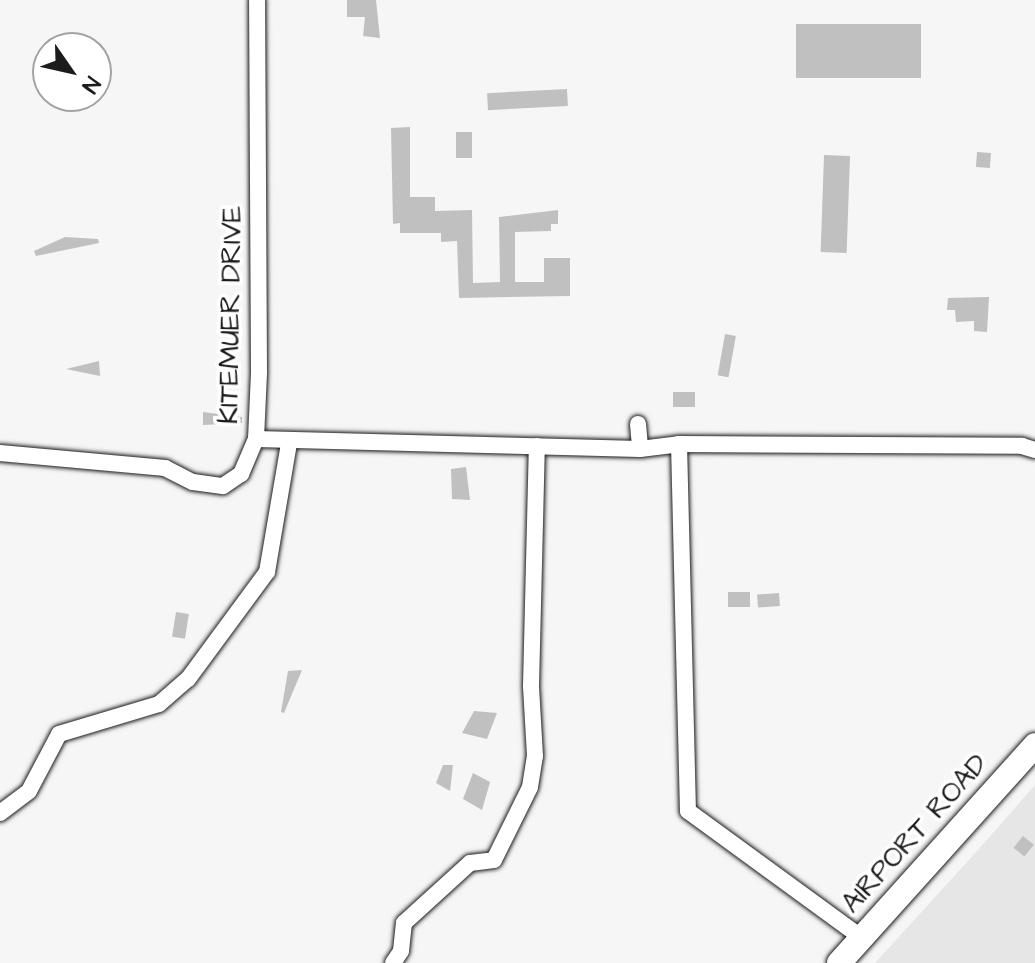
<!DOCTYPE html>
<style>
body{margin:0}
#map{position:relative;width:1035px;height:963px;overflow:hidden;background:#f6f6f6;font-family:"Architects Daughter",sans-serif}
div>[style]{position:absolute}
[style*='--x']{left:calc(var(--x)*1px);top:calc(var(--y)*1px);width:calc(var(--w)*1px);rotate:calc(var(--a)*1deg)}
.built>*{inset:0;background:#e6e6e6}
.building>*{inset:0;background:#c0c0c0;transform-origin:0 0}
.roads{filter:drop-shadow(0 0 2px #1c1c1c) drop-shadow(0 0 2px #1c1c1c)}
.street>*{height:16px;margin:-8px;padding:0 8px;transform-origin:8px;border-radius:8px;background:#fff}
.secondary>*{height:24px;margin:-12px;padding:0 12px;transform-origin:12px;border-radius:12px;background:#fff}
span{translate:-50% -50%;white-space:nowrap;text-align:center;line-height:1.15;-webkit-text-stroke:7px #fff;paint-order:stroke}
.street-label{font-size:28px;color:#1c1c1c}
.north{position:absolute;left:32px;top:32px;width:80px;height:80px;box-sizing:border-box;background:#fff;border:2px solid #a4a4a4;border-radius:50%;rotate:124deg;font-size:22px;font-weight:700;line-height:32px;text-align:center;color:#1c1c1c}
.north::after{content:'';display:block;margin:auto;width:28px;height:36px;background:#1c1c1c;clip-path:polygon(50% 0,100% 100%,50% 72%,0 100%)}
</style>
<div id="map">
<div class="built">
<i style="clip-path:polygon(1035px 785px,1035px 963px,875px 963px,978px 850px)"></i>
</div>
<div class="building">
<i style="clip-path:polygon(347px 0,376px 0,380px 38px,363px 36px,365px 17px,347px 17px)"></i>
<i style="left:796px;top:24px;width:125px;height:54px"></i>
<i style="left:567px;top:89px;width:17px;height:80px;rotate:87deg"></i>
<i style="clip-path:polygon(410px 127px,410px 197px,435px 197px,435px 211px,472px 210px,473px 283px,500px 282px,499px 217px,558px 210px,558px 224px,551px 224px,551px 231px,515px 232px,515px 282px,544px 282px,544px 258px,570px 258px,570px 296px,459px 298px,457px 241px,441px 242px,441px 233px,400px 233px,400px 223px,393px 224px,391px 128px)"></i>
<i style="left:456px;top:132px;width:16px;height:26px"></i>
<i style="left:977px;top:152px;width:14px;height:15px;rotate:4deg"></i>
<i style="left:850px;top:156px;width:97px;height:26px;rotate:92deg"></i>
<i style="clip-path:polygon(65px 237px,98px 239px,99px 243px,36px 256px,34px 251px)"></i>
<i style="clip-path:polygon(989px 297px,987px 332px,974px 331px,974px 321px,956px 322px,955px 310px,947px 310px,948px 298px)"></i>
<i style="left:725px;top:334px;width:11px;height:42px;rotate:10deg"></i>
<i style="clip-path:polygon(99px 361px,100px 376px,66px 369px)"></i>
<i style="left:673px;top:392px;width:22px;height:15px"></i>
<i style="clip-path:polygon(203px 412px,242px 417px,242px 423px,203px 425px)"></i>
<i style="clip-path:polygon(466px 467px,470px 500px,452px 499px,451px 469px)"></i>
<i style="left:728px;top:592px;width:22px;height:15px"></i>
<i style="left:779px;top:593px;width:13px;height:22px;rotate:86deg"></i>
<i style="left:176px;top:612px;width:13px;height:25px;rotate:9deg"></i>
<i style="clip-path:polygon(302px 670px,284px 713px,281px 712px,288px 671px)"></i>
<i style="clip-path:polygon(474px 711px,497px 713px,487px 739px,462px 733px)"></i>
<i style="clip-path:polygon(443px 765px,453px 765px,450px 791px,436px 783px)"></i>
<i style="clip-path:polygon(473px 773px,490px 782px,482px 810px,463px 799px)"></i>
<i style="left:1023px;top:836px;width:14px;height:15px;rotate:39deg"></i>
</div>
<div class="roads">
<div class="street">
<i style="--x:638;--y:424;--w:25;--a:85"></i>
<i style="--x:256;--y:439;--w:384;--a:1.5"></i>
<i style="--x:640;--y:449;--w:39;--a:-7"></i>
<i style="--x:679;--y:444;--w:343;--a:0.3"></i>
<i style="--x:1022;--y:446;--w:14;--a:17"></i>
<i style="--x:679;--y:444;--w:367;--a:88.6"></i>
<i style="--x:688;--y:811;--w:215;--a:36.1"></i>
<i style="--x:0;--y:453;--w:166;--a:5.2"></i>
<i style="--x:165;--y:468;--w:31;--a:27"></i>
<i style="--x:193;--y:482;--w:30;--a:8"></i>
<i style="--x:223;--y:486;--w:22;--a:-34"></i>
<i style="--x:241;--y:474;--w:38;--a:-67"></i>
<i style="--x:256;--y:439;--w:67;--a:-87.4"></i>
<i style="--x:259;--y:372;--w:372;--a:-90.3"></i>
<i style="--x:0;--y:813;--w:36;--a:-37"></i>
<i style="--x:29;--y:791;--w:64;--a:-62.2"></i>
<i style="--x:59;--y:734;--w:104;--a:-16.7"></i>
<i style="--x:159;--y:704;--w:38;--a:-41"></i>
<i style="--x:188;--y:679;--w:133;--a:-53.6"></i>
<i style="--x:267;--y:572;--w:131;--a:-80.3"></i>
<i style="--x:393;--y:963;--w:14;--a:-56"></i>
<i style="--x:401;--y:951;--w:28;--a:-84"></i>
<i style="--x:404;--y:923;--w:89;--a:-42.3"></i>
<i style="--x:470;--y:863;--w:24;--a:-7"></i>
<i style="--x:494;--y:860;--w:81;--a:-63.7"></i>
<i style="--x:530;--y:787;--w:31;--a:-81"></i>
<i style="--x:535;--y:756;--w:70;--a:-93.3"></i>
<i style="--x:531;--y:686;--w:240;--a:-88.6"></i>
</div>
<div class="secondary">
<i style="--x:839;--y:963;--w:293;--a:-48"></i>
</div>
</div>
<div class="street-label">
<span style="left:231px;top:315px;rotate:-89deg">KITEMUER DRIVE</span>
<span style="left:915px;top:834px;rotate:-48deg">AIRPORT ROAD</span>
</div>
<div class="north">N</div>
</div>
